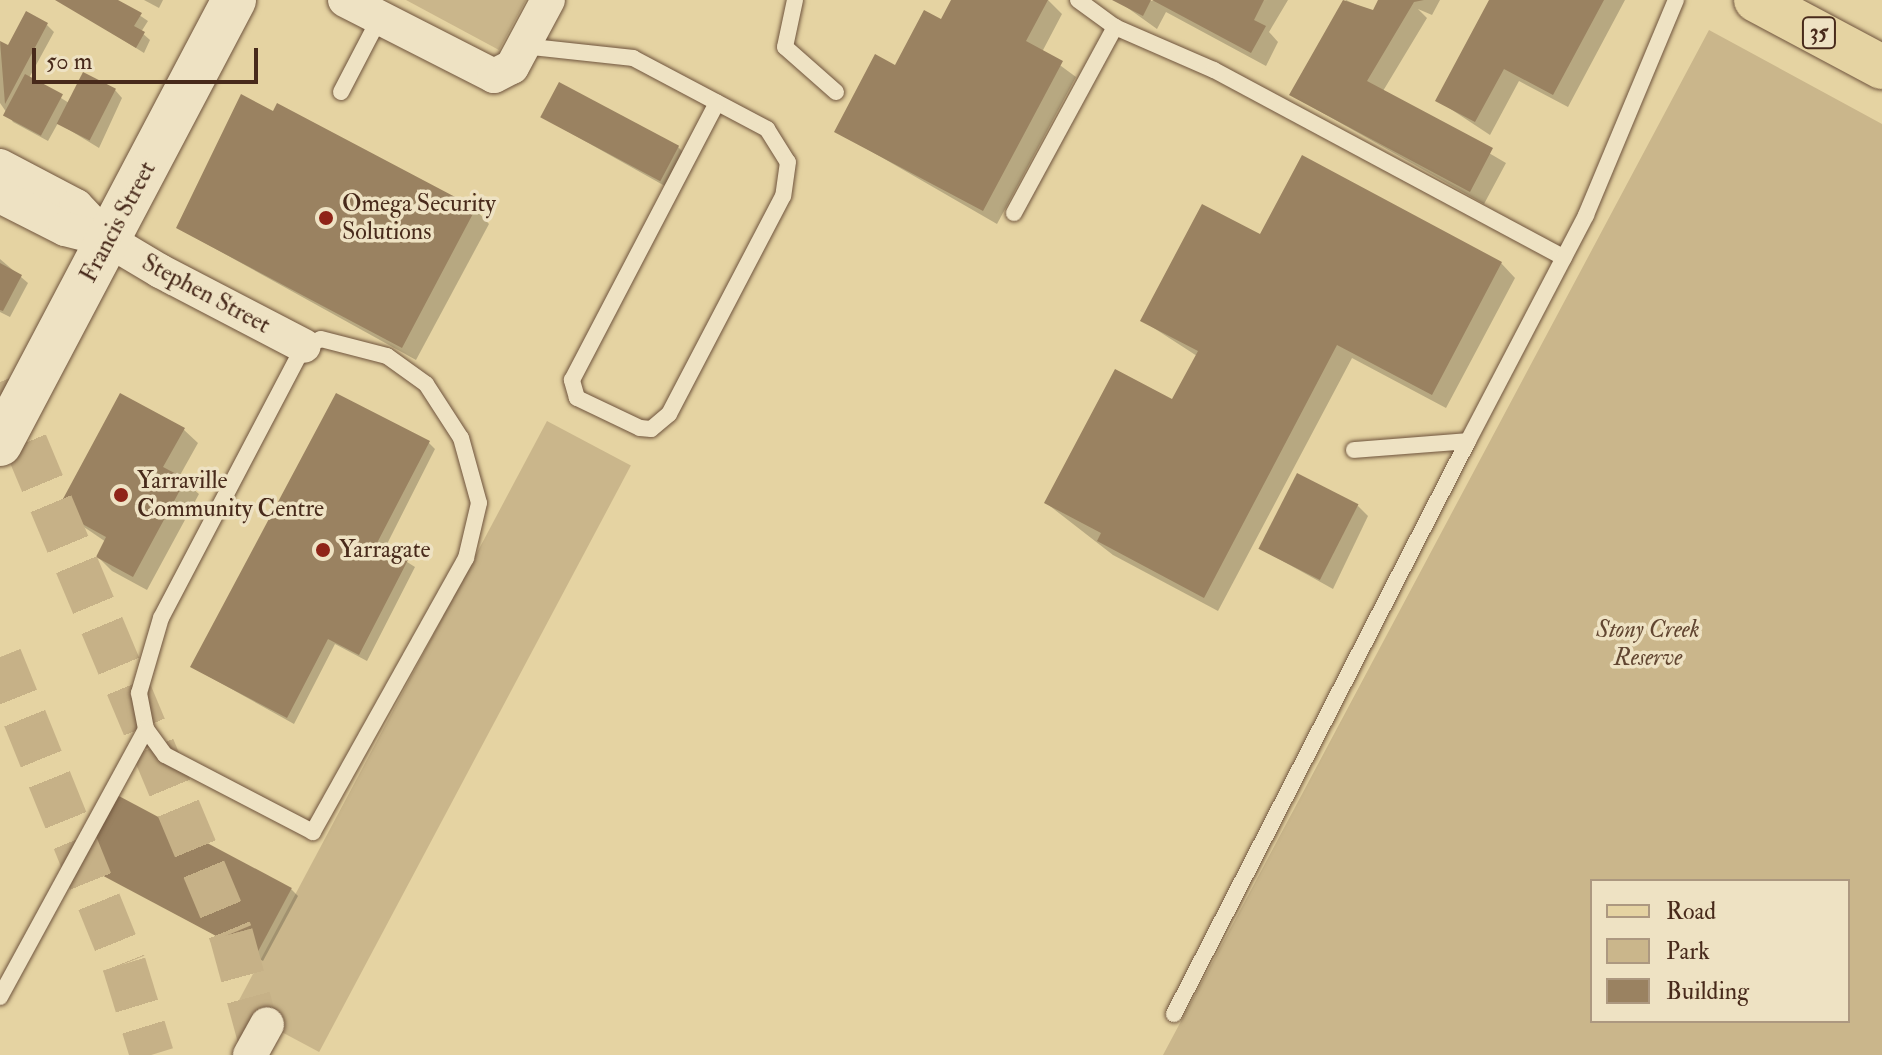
<!DOCTYPE html>
<style>
body{margin:0}
#map{position:relative;width:1882px;height:1055px;overflow:hidden;background:#e5d3a2;font-family:"IM FELL Double Pica",serif}
div>[style]{position:absolute}
[style*='--x']{left:calc(var(--x)*1px);top:calc(var(--y)*1px);width:calc(var(--w)*1px);rotate:calc(var(--a)*1deg)}
.green>*{inset:0;background:#cab68b;transform-origin:0 0}
.shadow>*{inset:0;background:#0003}
.building>*{inset:0;background:#9a8261;transform-origin:0 0}
.motorway-tunnel>*{height:44px;margin-top:-22px;transform-origin:0;background:repeating-linear-gradient(90deg,#c6b187 0 44px,transparent 0 66px)}
.roads{filter:drop-shadow(0 0 2px #6f543d) drop-shadow(0 0 2px #6f543d)}
.service>*{height:16px;margin:-8px;padding:0 8px;transform-origin:8px;border-radius:8px;background:#eee2c3}
.minor>*{height:34px;margin:-17px;padding:0 17px;transform-origin:17px;border-radius:17px;background:#eee2c3}
.secondary>*{height:44px;margin:-22px;padding:0 22px;transform-origin:22px;border-radius:22px;background:#eee2c3}
.primary>*{height:44px;margin:-22px;padding:0 22px;transform-origin:22px;border-radius:22px;background:#e5d3a2}
.dots>*{width:22px;height:22px;translate:-50% -50%;box-sizing:border-box;border:4px solid #eee2c3;border-radius:50%}
span{translate:-50% -50%;white-space:nowrap;text-align:center;line-height:1.15;-webkit-text-stroke:7px #eee2c3;paint-order:stroke}
.shield-label span{padding:2px 6px;background:#eee2c3;border:2px solid;border-radius:6px;-webkit-text-stroke-width:0}
.shield-label{font-size:22px;color:#482a1b;font-weight:700}
.poi-label{font-size:24px;color:#482a1b}
.left{translate:0 -50%;text-align:left}
.street-label{font-size:24px;color:#482a1b}
.park-label{font-size:24px;color:#624631;font-style:italic}
.legend{position:absolute;left:1590px;top:879px;width:260px;height:144px;box-sizing:border-box;background:#eee2c3;border:2px solid #ac9880;margin:0;padding:10px 14px;list-style:none;font-size:24px;color:#482a1b}
.legend li{display:flex;align-items:center;gap:16px;height:40px}
.legend b{width:40px;border:2px solid #ac9880}
.scale{position:absolute;left:32px;top:48px;width:226px;height:36px;box-sizing:border-box;border:4px solid #482a1b;border-top:0;padding-left:10px;font-size:24px;line-height:28px;white-space:nowrap;color:#482a1b;-webkit-text-stroke:6px #eee2c3;paint-order:stroke}
</style>
<div id="map">
<div class="green">
<i style="clip-path:polygon(406px 0,526px 0,499px 50px)"></i>
<i style="clip-path:polygon(evenodd,1709px 30px,1882px 124px,1882px 1055px,1163px 1055px,1709px 30px,1592px 881px,1848px 881px,1848px 1021px,1592px 1021px,1592px 881px)"></i>
<i style="left:547px;top:421px;width:95px;height:664px;rotate:28deg"></i>
</div>
<div class="shadow">
<i style="clip-path:polygon(59px 0,117px 0,148px 21px,141px 32px,150px 40px,144px 53px)"></i>
<i style="clip-path:polygon(144px 0,163px 0,159px 8px)"></i>
<i style="clip-path:polygon(954px 0,1048px 0,1062px 14px,1042px 52px,1076px 77px,997px 224px,836px 131px,942px 22px)"></i>
<i style="clip-path:polygon(1288px 0,1269px 32px,1278px 42px,1266px 66px,1166px 12px,1157px 29px,1118px 1px)"></i>
<i style="clip-path:polygon(1346px 0,1374px 13px,1381px 0,1440px 0,1432px 15px,1418px 9px,1427px 18px,1383px 91px,1506px 163px,1484px 204px,1291px 95px)"></i>
<i style="clip-path:polygon(1491px 0,1625px 0,1568px 107px,1519px 81px,1490px 135px,1437px 100px)"></i>
<i style="clip-path:polygon(47px 25px,54px 32px,29px 78px,69px 103px,115px 90px,122px 98px,99px 148px,58px 123px,48px 141px,13px 122px,0 103px,0 43px,9px 48px)"></i>
<i style="clip-path:polygon(542px 117px,678px 147px,689px 158px,672px 190px)"></i>
<i style="clip-path:polygon(475px 209px,489px 224px,416px 360px,178px 228px)"></i>
<i style="clip-path:polygon(1260px 237px,1501px 263px,1515px 278px,1446px 408px,1352px 358px,1218px 611px,1113px 555px,1046px 503px,1173px 402px,1197px 356px,1143px 321px)"></i>
<i style="clip-path:polygon(0 259px,28px 283px,10px 317px,0 312px)"></i>
<i style="clip-path:polygon(183px 429px,198px 443px,179px 477px,199px 494px,147px 590px,112px 571px,98px 557px,106px 542px,59px 510px)"></i>
<i style="clip-path:polygon(428px 442px,435px 449px,385px 548px,415px 567px,367px 661px,335px 644px,294px 724px,192px 667px)"></i>
<i style="clip-path:polygon(1358px 506px,1368px 516px,1333px 589px,1261px 549px)"></i>
<i style="clip-path:polygon(84px 864px,291px 889px,298px 896px,263px 961px)"></i>
</div>
<div class="building">
<i style="clip-path:polygon(55px 0,118px 0,142px 13px,134px 26px,145px 32px,136px 48px)"></i>
<i style="clip-path:polygon(951px 0,1048px 0,1026px 41px,1063px 61px,983px 211px,834px 132px,875px 54px,895px 65px,924px 10px,941px 19px)"></i>
<i style="clip-path:polygon(1112px 0,1151px 0,1143px 16px)"></i>
<i style="clip-path:polygon(1152px 0,1264px 0,1254px 20px,1266px 26px,1251px 53px)"></i>
<i style="clip-path:polygon(1343px 0,1373px 10px,1378px 0,1424px 0,1414px 2px,1367px 81px,1493px 148px,1470px 192px,1289px 95px)"></i>
<i style="clip-path:polygon(1489px 0,1604px 0,1553px 95px,1504px 69px,1475px 122px,1435px 101px)"></i>
<i style="clip-path:polygon(26px 11px,48px 23px,5px 104px,0 41px,8px 45px)"></i>
<i style="left:83px;top:72px;width:37px;height:58px;rotate:27deg"></i>
<i style="left:25px;top:74px;width:43px;height:47px;rotate:28deg"></i>
<i style="left:559px;top:82px;width:136px;height:40px;rotate:28deg"></i>
<i style="clip-path:polygon(241px 94px,273px 111px,277px 103px,476px 208px,402px 348px,176px 228px)"></i>
<i style="clip-path:polygon(1302px 155px,1502px 262px,1432px 395px,1337px 345px,1204px 598px,1097px 541px,1101px 533px,1044px 503px,1115px 369px,1172px 399px,1198px 351px,1140px 321px,1202px 204px,1260px 234px)"></i>
<i style="clip-path:polygon(0 263px,22px 275px,3px 311px,0 310px)"></i>
<i style="clip-path:polygon(120px 393px,185px 428px,163px 467px,186px 479px,133px 577px,96px 557px,106px 537px,57px 510px)"></i>
<i style="clip-path:polygon(336px 393px,430px 441px,377px 543px,409px 558px,359px 655px,328px 639px,287px 718px,190px 667px)"></i>
<i style="left:1297px;top:473px;width:69px;height:85px;rotate:27deg"></i>
<i style="left:117px;top:795px;width:198px;height:78px;rotate:28deg"></i>
</div>
<div class="motorway-tunnel">
<i style="--x:0;--y:382;--w:598;--a:67.29"></i>
<i style="--x:231;--y:934;--w:125;--a:74.7"></i>
<i style="--x:0;--y:657;--w:331;--a:68"></i>
<i style="--x:124;--y:964;--w:95;--a:72.9"></i>
</div>
<div class="roads">
<div class="service">
<i style="--x:795;--y:0;--w:48;--a:102"></i>
<i style="--x:785;--y:47;--w:68;--a:41.4"></i>
<i style="--x:1078;--y:0;--w:46;--a:36.1"></i>
<i style="--x:1115;--y:27;--w:108;--a:23.5"></i>
<i style="--x:1214;--y:70;--w:397;--a:28.2"></i>
<i style="--x:523;--y:46;--w:111;--a:6.2"></i>
<i style="--x:633;--y:58;--w:152;--a:27.9"></i>
<i style="--x:767;--y:129;--w:39;--a:58"></i>
<i style="--x:788;--y:162;--w:34;--a:98"></i>
<i style="--x:783;--y:196;--w:246;--a:117.6"></i>
<i style="--x:669;--y:414;--w:23;--a:140"></i>
<i style="--x:651;--y:429;--w:11;--a:-175"></i>
<i style="--x:640;--y:428;--w:70;--a:-154.5"></i>
<i style="--x:577;--y:398;--w:19;--a:-106"></i>
<i style="--x:572;--y:380;--w:313;--a:-62.4"></i>
<i style="--x:341;--y:92;--w:85;--a:-62.5"></i>
<i style="--x:1014;--y:213;--w:212;--a:-61.5"></i>
<i style="--x:321;--y:339;--w:68;--a:14.4"></i>
<i style="--x:387;--y:356;--w:48;--a:35.7"></i>
<i style="--x:426;--y:384;--w:64;--a:57.1"></i>
<i style="--x:461;--y:438;--w:67;--a:74.5"></i>
<i style="--x:479;--y:503;--w:57;--a:103.3"></i>
<i style="--x:466;--y:558;--w:314;--a:119.2"></i>
<i style="--x:313;--y:832;--w:167;--a:-152.5"></i>
<i style="--x:165;--y:755;--w:32;--a:-126"></i>
<i style="--x:146;--y:729;--w:37;--a:-101"></i>
<i style="--x:139;--y:693;--w:78;--a:-73.7"></i>
<i style="--x:161;--y:618;--w:307;--a:-62.3"></i>
<i style="--x:304;--y:346;--w:18;--a:-22"></i>
<i style="--x:1354;--y:450;--w:114;--a:-4.5"></i>
<i style="--x:1468;--y:441;--w:255;--a:-62.4"></i>
<i style="--x:1586;--y:215;--w:233;--a:-67.3"></i>
<i style="--x:0;--y:997;--w:305;--a:-61.4"></i>
<i style="--x:1174;--y:1014;--w:644;--a:-62.84"></i>
</div>
<div class="minor">
<i style="--x:345;--y:0;--w:167;--a:27"></i>
<i style="--x:494;--y:76;--w:20;--a:-27"></i>
<i style="--x:512;--y:67;--w:76;--a:-61.8"></i>
<i style="--x:0;--y:166;--w:86;--a:27.8"></i>
<i style="--x:76;--y:206;--w:47;--a:46.7"></i>
<i style="--x:108;--y:240;--w:61;--a:30.8"></i>
<i style="--x:160;--y:271;--w:162;--a:27.5"></i>
<i style="--x:0;--y:196;--w:73;--a:26.9"></i>
<i style="--x:65;--y:229;--w:44;--a:14.3"></i>
<i style="--x:250;--y:1055;--w:35;--a:-61"></i>
</div>
<div class="secondary">
<i style="--x:0;--y:444;--w:502;--a:-62.21"></i>
</div>
<div class="primary">
<i style="--x:1756;--y:0;--w:143;--a:28"></i>
</div>
</div>
<div class="dots">
<i style="left:326px;top:218px;background:#8f2418"></i>
<i style="left:121px;top:495px;background:#8f2418"></i>
<i style="left:323px;top:550px;background:#8f2418"></i>
</div>
<div class="shield-label">
<span style="left:1819px;top:33px">35</span>
</div>
<div class="poi-label">
<span class="left" style="left:342px;top:218px">Omega Security<br>Solutions</span>
<span class="left" style="left:137px;top:495px">Yarraville<br>Community Centre</span>
<span class="left" style="left:339px;top:550px">Yarragate</span>
</div>
<div class="street-label">
<span style="left:118px;top:222px;rotate:-62deg">Francis Street</span>
<span style="left:206px;top:294px;rotate:28deg">Stephen Street</span>
</div>
<div class="park-label">
<span style="left:1648px;top:644px">Stony Creek<br>Reserve</span>
</div>
<ul class="legend">
<li><b style="height:10px;background:#e5d3a2"></b>Road</li>
<li><b style="height:22px;background:#cab68b"></b>Park</li>
<li><b style="height:22px;background:#9a8261"></b>Building</li>
</ul>
<div class="scale">50 m</div>
</div>
